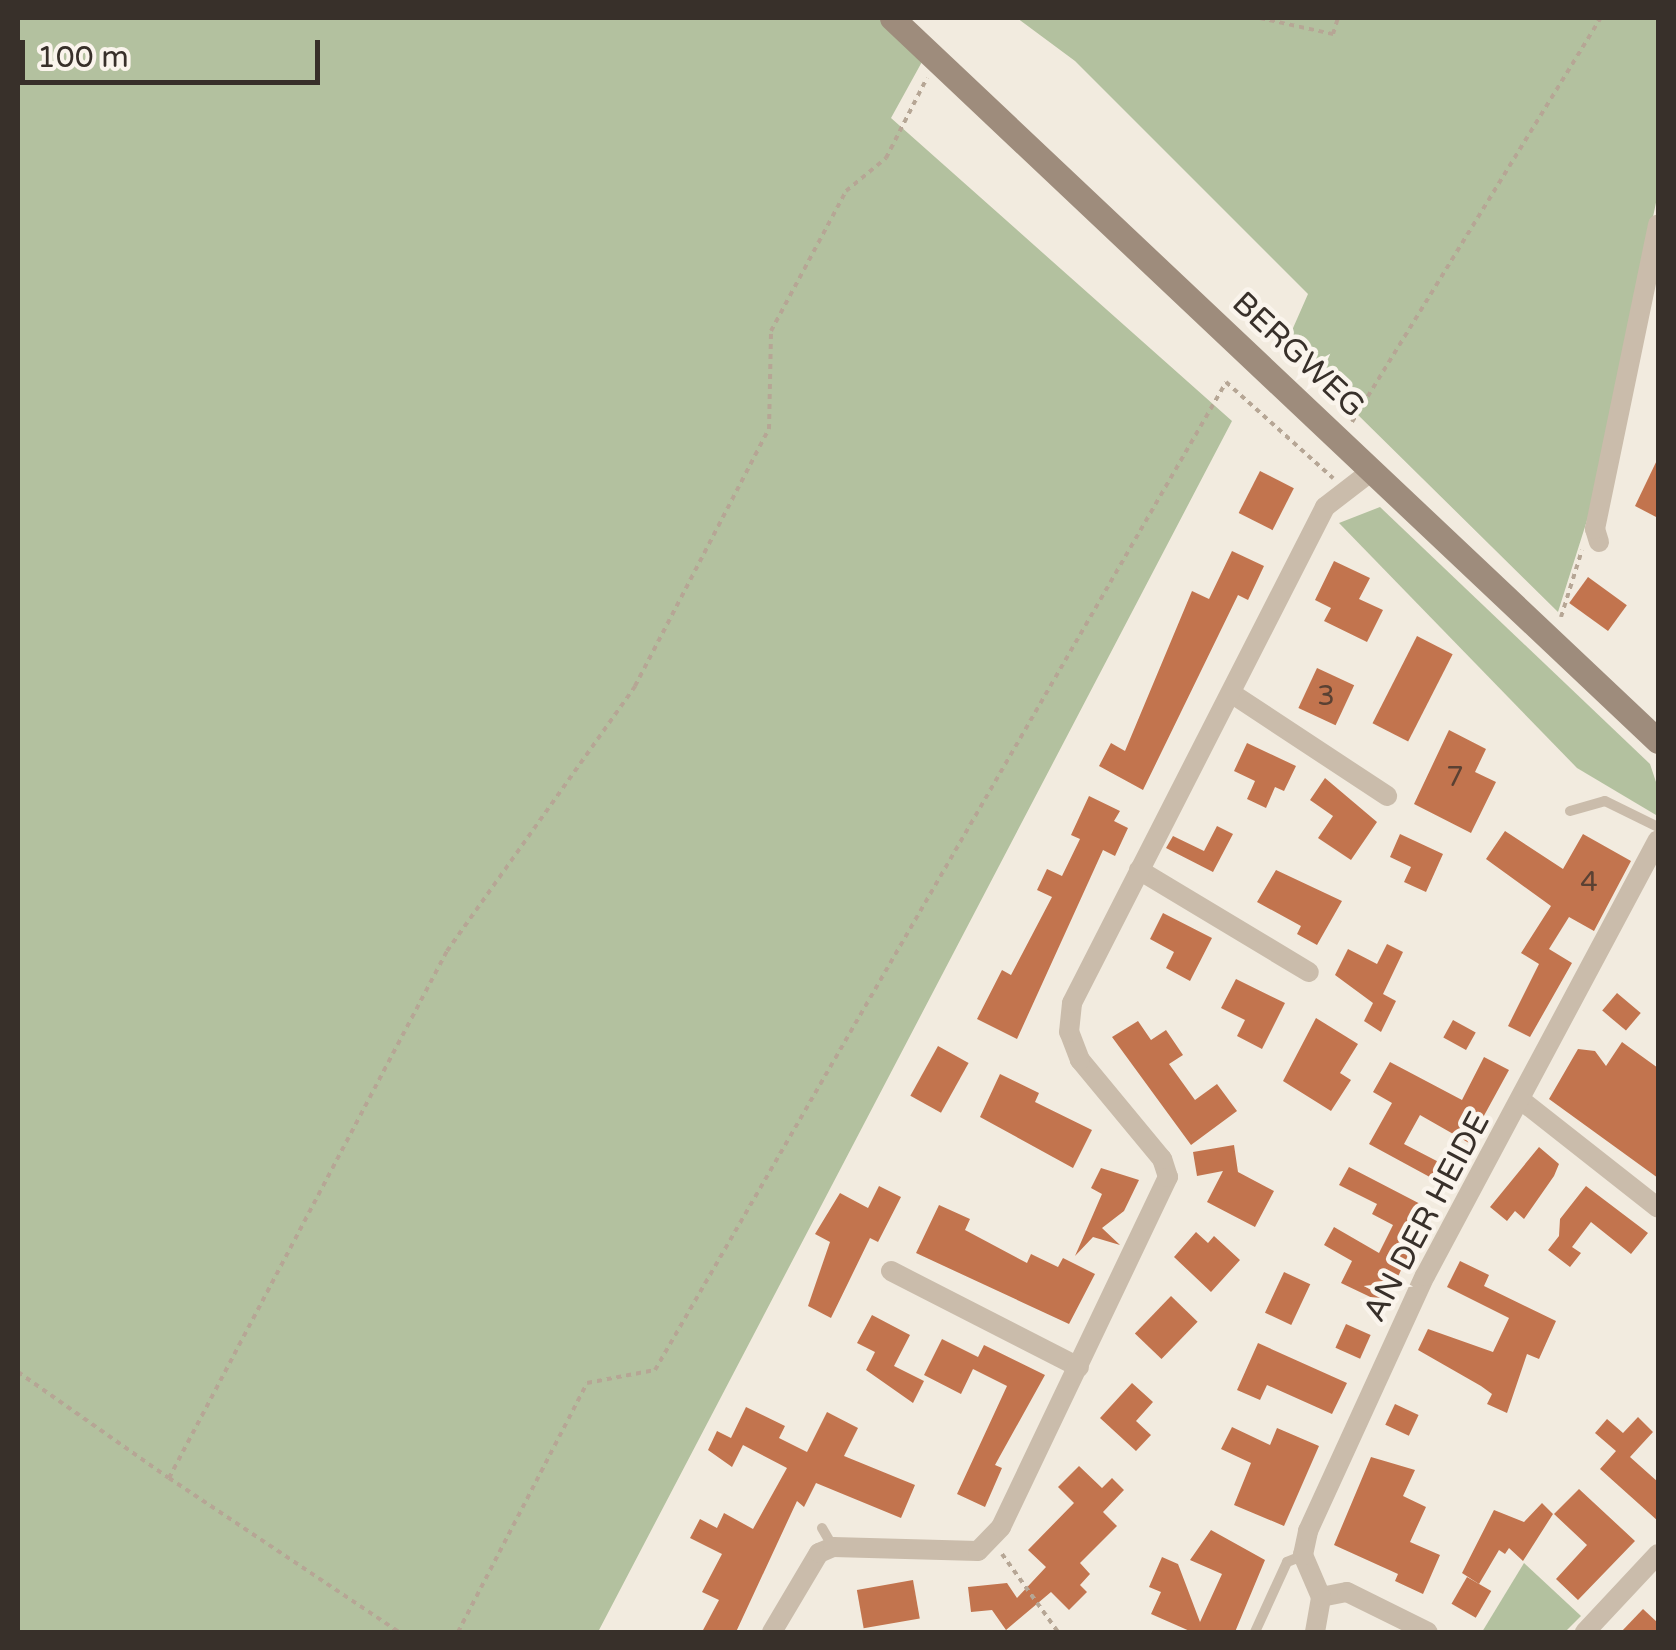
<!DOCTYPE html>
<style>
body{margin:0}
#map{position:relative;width:1676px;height:1650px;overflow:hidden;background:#f2ebdf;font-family:"Varela Round",sans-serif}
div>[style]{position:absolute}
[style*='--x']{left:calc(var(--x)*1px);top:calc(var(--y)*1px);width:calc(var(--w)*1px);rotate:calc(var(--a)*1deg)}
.green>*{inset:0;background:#b3c19f}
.building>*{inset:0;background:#c2744e;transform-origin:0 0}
.path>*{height:4px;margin-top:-2px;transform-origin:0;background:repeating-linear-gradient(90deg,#b6a695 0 5px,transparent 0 10px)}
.service>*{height:10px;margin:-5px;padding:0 5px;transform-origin:5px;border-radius:5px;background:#cabcab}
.minor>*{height:20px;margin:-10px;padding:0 10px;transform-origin:10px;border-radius:10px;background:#cabcab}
.secondary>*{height:25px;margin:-12.5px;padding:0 12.5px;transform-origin:12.5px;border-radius:12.5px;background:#9e8c7c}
span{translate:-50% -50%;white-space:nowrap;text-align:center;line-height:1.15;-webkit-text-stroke:9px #faf4ec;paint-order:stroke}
.number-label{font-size:28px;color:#5a4133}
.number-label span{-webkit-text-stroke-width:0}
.street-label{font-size:32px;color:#38302a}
.frame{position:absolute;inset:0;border:20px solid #38302a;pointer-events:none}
.scale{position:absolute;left:20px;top:40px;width:300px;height:45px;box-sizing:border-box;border:5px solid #38302a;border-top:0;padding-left:12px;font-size:30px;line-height:35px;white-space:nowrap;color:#38302a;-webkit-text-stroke:8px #faf4ec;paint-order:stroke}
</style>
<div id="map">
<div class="green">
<i style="clip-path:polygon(18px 18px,879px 18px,923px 60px,891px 118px,1232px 421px,598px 1632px,18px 1632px)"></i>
<i style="clip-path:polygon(1017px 18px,1658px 18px,1658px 193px,1596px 492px,1558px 612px,1286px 344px,1308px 294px,1075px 61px)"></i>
<i style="clip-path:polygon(1380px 507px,1650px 764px,1658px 788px,1656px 815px,1577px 768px,1339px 523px)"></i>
<i style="clip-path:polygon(1524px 1563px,1581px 1616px,1565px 1632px,1482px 1632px)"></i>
</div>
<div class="building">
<i style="clip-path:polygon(1658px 458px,1658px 518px,1635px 506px)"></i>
<i style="left:1260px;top:471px;width:38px;height:47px;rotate:27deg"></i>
<i style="clip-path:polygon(1232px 551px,1264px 566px,1248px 600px,1238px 595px,1143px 790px,1099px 766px,1111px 743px,1125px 751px,1192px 591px,1209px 599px)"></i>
<i style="clip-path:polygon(1334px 561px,1370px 578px,1359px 599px,1383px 610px,1367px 642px,1324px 621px,1331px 608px,1315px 600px)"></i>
<i style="left:1588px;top:577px;width:48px;height:32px;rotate:36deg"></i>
<i style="left:1417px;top:636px;width:40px;height:98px;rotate:27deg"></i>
<i style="left:1317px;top:668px;width:41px;height:44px;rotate:25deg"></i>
<i style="clip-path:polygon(1449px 730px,1486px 749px,1475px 772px,1496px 782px,1471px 833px,1414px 804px)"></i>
<i style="clip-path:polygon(1247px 743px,1296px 766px,1284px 791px,1275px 787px,1266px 808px,1247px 799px,1255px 781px,1234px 771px)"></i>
<i style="clip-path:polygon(1325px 778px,1377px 822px,1351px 860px,1318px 838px,1333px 816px,1310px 800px)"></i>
<i style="clip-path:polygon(1089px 796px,1120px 811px,1114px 821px,1128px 828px,1115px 856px,1103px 850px,1017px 1039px,977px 1019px,1002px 970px,1011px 975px,1052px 897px,1037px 890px,1047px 869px,1062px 876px,1080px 839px,1071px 835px)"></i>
<i style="clip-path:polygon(1217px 826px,1233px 834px,1213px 872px,1166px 848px,1173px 836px,1204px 851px)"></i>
<i style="clip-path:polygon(1505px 831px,1563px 869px,1583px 834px,1631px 861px,1594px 931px,1569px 917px,1549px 949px,1572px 963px,1530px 1037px,1508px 1026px,1539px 964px,1521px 953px,1551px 906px,1486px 859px)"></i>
<i style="clip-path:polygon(1400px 834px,1443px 854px,1426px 892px,1404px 882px,1411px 867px,1390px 857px)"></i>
<i style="clip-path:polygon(1276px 870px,1342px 901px,1317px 945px,1297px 934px,1301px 926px,1257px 902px)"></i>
<i style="clip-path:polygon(1163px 913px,1212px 938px,1190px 981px,1166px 968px,1174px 952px,1150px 939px)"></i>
<i style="clip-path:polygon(1387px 944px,1403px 952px,1383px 994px,1396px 1001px,1381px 1032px,1364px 1021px,1373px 1003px,1335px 975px,1348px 949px,1377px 964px)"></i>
<i style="clip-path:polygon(1236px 979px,1285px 1003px,1262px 1049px,1237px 1036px,1245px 1020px,1221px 1008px)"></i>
<i style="left:1617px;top:993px;width:31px;height:23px;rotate:40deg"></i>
<i style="clip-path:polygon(1316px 1018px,1358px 1044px,1340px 1073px,1351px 1080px,1331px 1111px,1283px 1081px)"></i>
<i style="left:1453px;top:1020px;width:26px;height:20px;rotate:29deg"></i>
<i style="clip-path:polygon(1138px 1021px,1151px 1040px,1166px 1030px,1183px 1055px,1169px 1064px,1195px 1100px,1217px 1084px,1237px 1111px,1191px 1145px,1112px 1037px)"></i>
<i style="clip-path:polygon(1622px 1042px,1658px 1068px,1658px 1178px,1549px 1099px,1578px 1049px,1595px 1051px,1606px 1066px)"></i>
<i style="left:938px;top:1046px;width:35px;height:57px;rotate:29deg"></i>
<i style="clip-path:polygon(1484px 1057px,1509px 1070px,1469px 1143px,1420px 1115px,1404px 1144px,1458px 1172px,1450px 1188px,1369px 1144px,1392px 1103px,1373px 1092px,1390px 1062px,1462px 1100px)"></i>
<i style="clip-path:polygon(1000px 1074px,1039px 1093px,1035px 1102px,1092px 1130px,1073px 1168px,980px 1117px)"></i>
<i style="clip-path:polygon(1234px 1145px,1238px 1172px,1274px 1191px,1255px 1227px,1207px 1202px,1223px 1171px,1197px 1176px,1193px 1152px)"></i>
<i style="clip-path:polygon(1539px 1147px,1559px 1164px,1554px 1176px,1524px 1219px,1515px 1211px,1507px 1221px,1490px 1207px)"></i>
<i style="clip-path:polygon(1349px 1167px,1430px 1209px,1385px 1304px,1341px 1283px,1352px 1261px,1324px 1245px,1334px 1227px,1379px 1253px,1393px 1225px,1372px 1214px,1377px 1204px,1339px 1185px)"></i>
<i style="clip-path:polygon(1101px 1168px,1139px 1180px,1124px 1211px,1102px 1228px,1120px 1245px,1093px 1237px,1075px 1256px,1102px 1194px,1091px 1188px)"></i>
<i style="clip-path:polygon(879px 1186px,901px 1197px,878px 1242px,870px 1238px,831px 1318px,808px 1306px,830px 1242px,815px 1234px,840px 1193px,868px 1208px)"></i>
<i style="clip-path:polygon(1586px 1186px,1648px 1233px,1631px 1254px,1591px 1222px,1572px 1247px,1581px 1253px,1570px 1267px,1548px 1250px,1559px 1236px,1560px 1219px)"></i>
<i style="clip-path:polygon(939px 1205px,970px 1219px,965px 1230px,1027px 1263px,1031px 1254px,1058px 1267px,1063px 1258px,1095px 1274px,1069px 1324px,916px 1253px)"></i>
<i style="clip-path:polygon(1196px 1232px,1208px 1243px,1214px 1236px,1240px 1260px,1211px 1292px,1174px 1257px)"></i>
<i style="clip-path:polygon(1460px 1261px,1489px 1275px,1484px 1286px,1556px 1321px,1539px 1359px,1527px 1354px,1507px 1413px,1487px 1404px,1492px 1394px,1481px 1386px,1418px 1350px,1428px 1329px,1493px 1352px,1509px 1318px,1447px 1287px)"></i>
<i style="left:1284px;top:1272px;width:29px;height:45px;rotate:25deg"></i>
<i style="left:1171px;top:1296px;width:37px;height:52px;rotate:44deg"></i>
<i style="clip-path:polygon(872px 1315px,910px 1335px,894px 1366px,924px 1381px,913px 1403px,866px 1370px,875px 1352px,857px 1343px)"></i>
<i style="left:1346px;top:1324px;width:27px;height:26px;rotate:24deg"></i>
<i style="clip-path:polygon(942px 1339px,978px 1357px,984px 1345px,1045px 1375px,995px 1465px,1002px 1468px,985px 1507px,957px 1494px,1007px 1386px,973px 1369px,961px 1394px,924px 1375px)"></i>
<i style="clip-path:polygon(1258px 1343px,1347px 1383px,1332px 1414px,1267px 1385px,1260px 1400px,1237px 1390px)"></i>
<i style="clip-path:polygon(1132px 1383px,1153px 1402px,1136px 1421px,1151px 1435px,1136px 1451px,1100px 1418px)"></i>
<i style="left:1395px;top:1404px;width:26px;height:23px;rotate:25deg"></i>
<i style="clip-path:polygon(746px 1407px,785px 1426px,779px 1438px,807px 1452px,827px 1412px,858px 1428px,844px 1456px,915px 1485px,901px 1518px,816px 1483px,804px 1507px,797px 1501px,736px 1632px,702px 1632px,719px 1600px,702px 1592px,722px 1554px,690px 1538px,700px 1519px,717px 1528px,724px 1513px,753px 1529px,787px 1468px,743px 1445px,732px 1467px,708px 1450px,717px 1431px,731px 1438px)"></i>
<i style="clip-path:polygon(1638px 1417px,1653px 1432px,1630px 1457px,1658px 1482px,1658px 1521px,1600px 1469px,1616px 1451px,1595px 1433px,1607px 1419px,1623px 1433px)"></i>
<i style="clip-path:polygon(1232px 1427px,1270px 1445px,1277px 1428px,1319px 1446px,1284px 1526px,1234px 1505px,1251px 1463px,1221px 1449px)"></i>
<i style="clip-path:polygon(1371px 1457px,1415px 1470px,1403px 1496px,1426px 1507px,1410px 1542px,1440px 1555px,1423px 1594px,1395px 1581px,1398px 1574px,1334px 1545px)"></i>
<i style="clip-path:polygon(1079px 1466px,1102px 1488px,1112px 1478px,1124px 1490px,1103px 1512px,1117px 1526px,1080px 1563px,1090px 1574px,1080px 1585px,1087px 1592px,1069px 1610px,1051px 1592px,1006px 1630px,992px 1610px,971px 1612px,968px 1587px,1007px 1583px,1017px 1598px,1046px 1567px,1028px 1550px,1074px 1503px,1058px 1487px)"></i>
<i style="clip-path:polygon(1579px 1489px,1635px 1541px,1578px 1600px,1556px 1579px,1587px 1545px,1554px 1514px)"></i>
<i style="clip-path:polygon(1542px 1503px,1553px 1514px,1523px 1561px,1509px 1548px,1505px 1554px,1499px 1550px,1479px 1584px,1462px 1573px,1494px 1510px,1524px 1522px)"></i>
<i style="clip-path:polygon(1211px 1530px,1265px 1560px,1235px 1632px,1192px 1632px,1151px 1614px,1161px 1592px,1149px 1587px,1162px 1557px,1178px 1564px,1200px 1622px,1222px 1574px,1190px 1560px)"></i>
<i style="left:1467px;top:1577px;width:28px;height:31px;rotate:30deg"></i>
<i style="left:913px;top:1580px;width:39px;height:57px;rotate:80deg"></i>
<i style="clip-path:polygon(1643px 1609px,1658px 1623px,1658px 1632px,1621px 1632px)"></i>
</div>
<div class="path">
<i style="--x:1260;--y:18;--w:75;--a:12.4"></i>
<i style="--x:1333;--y:34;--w:17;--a:-73"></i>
<i style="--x:1352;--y:422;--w:475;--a:-58.4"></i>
<i style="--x:1561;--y:617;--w:70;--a:-72.6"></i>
<i style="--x:18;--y:1372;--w:184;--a:35.1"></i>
<i style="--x:169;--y:1478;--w:596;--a:-62.19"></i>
<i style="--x:447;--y:951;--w:325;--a:-54.6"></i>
<i style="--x:635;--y:686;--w:290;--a:-62.5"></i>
<i style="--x:769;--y:429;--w:98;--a:-88.8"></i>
<i style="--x:771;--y:331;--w:159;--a:-61.8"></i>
<i style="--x:846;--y:191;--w:52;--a:-39.5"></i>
<i style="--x:886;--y:158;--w:90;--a:-62.9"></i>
<i style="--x:169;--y:1478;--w:277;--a:33.8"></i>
<i style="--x:1002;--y:1554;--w:96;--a:54.3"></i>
<i style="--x:458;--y:1632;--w:280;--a:-62.6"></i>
<i style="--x:587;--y:1383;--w:69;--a:-10.8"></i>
<i style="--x:655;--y:1370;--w:1141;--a:-59.97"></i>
<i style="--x:1226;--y:382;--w:144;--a:41.9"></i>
</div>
<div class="service">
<i style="--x:1570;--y:811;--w:36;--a:-16"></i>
<i style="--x:1605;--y:801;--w:59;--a:26.1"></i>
<i style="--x:822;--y:1528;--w:22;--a:60"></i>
<i style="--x:1255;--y:1632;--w:77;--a:-65.4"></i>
<i style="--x:1287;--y:1562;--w:16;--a:-22"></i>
</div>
<div class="minor">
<i style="--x:1599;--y:542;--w:14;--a:-107"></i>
<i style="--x:1595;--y:529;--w:311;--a:-78.3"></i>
<i style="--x:1231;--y:693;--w:187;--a:33.4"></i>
<i style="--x:1139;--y:870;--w:198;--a:31"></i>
<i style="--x:1521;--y:1100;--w:174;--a:38.2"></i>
<i style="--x:891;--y:1271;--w:211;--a:27.1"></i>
<i style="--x:1321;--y:1597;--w:26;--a:-11"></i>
<i style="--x:1347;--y:1592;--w:90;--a:26.3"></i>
<i style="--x:772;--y:1632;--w:92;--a:-59.3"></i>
<i style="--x:819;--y:1553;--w:15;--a:-23"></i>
<i style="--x:833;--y:1547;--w:145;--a:1.6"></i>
<i style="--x:978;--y:1551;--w:33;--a:-46"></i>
<i style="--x:1001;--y:1527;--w:388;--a:-64.5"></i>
<i style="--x:1168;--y:1177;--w:19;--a:-108"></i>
<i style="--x:1162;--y:1159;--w:129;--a:-129.6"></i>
<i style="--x:1080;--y:1060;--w:30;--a:-111"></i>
<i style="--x:1069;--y:1032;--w:29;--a:-84"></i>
<i style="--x:1072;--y:1003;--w:557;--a:-62.97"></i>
<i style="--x:1325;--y:507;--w:61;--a:-37.6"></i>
<i style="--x:1315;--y:1632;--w:36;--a:-80"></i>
<i style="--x:1321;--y:1597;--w:46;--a:-113.2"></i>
<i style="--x:1303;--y:1555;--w:25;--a:-78"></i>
<i style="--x:1308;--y:1531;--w:281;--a:-65.4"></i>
<i style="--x:1425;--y:1276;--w:494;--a:-61.9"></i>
<i style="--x:1585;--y:1632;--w:107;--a:-46.9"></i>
</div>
<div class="secondary">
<i style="--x:892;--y:18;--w:1053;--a:43.35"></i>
</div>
<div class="number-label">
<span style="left:1326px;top:696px">3</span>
<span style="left:1455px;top:777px">7</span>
<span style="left:1589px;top:882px">4</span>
</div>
<div class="street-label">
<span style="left:1298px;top:355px;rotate:43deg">BERGWEG</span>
<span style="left:1427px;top:1217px;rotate:-62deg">AN DER HEIDE</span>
</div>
<div class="frame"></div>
<div class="scale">100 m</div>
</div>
